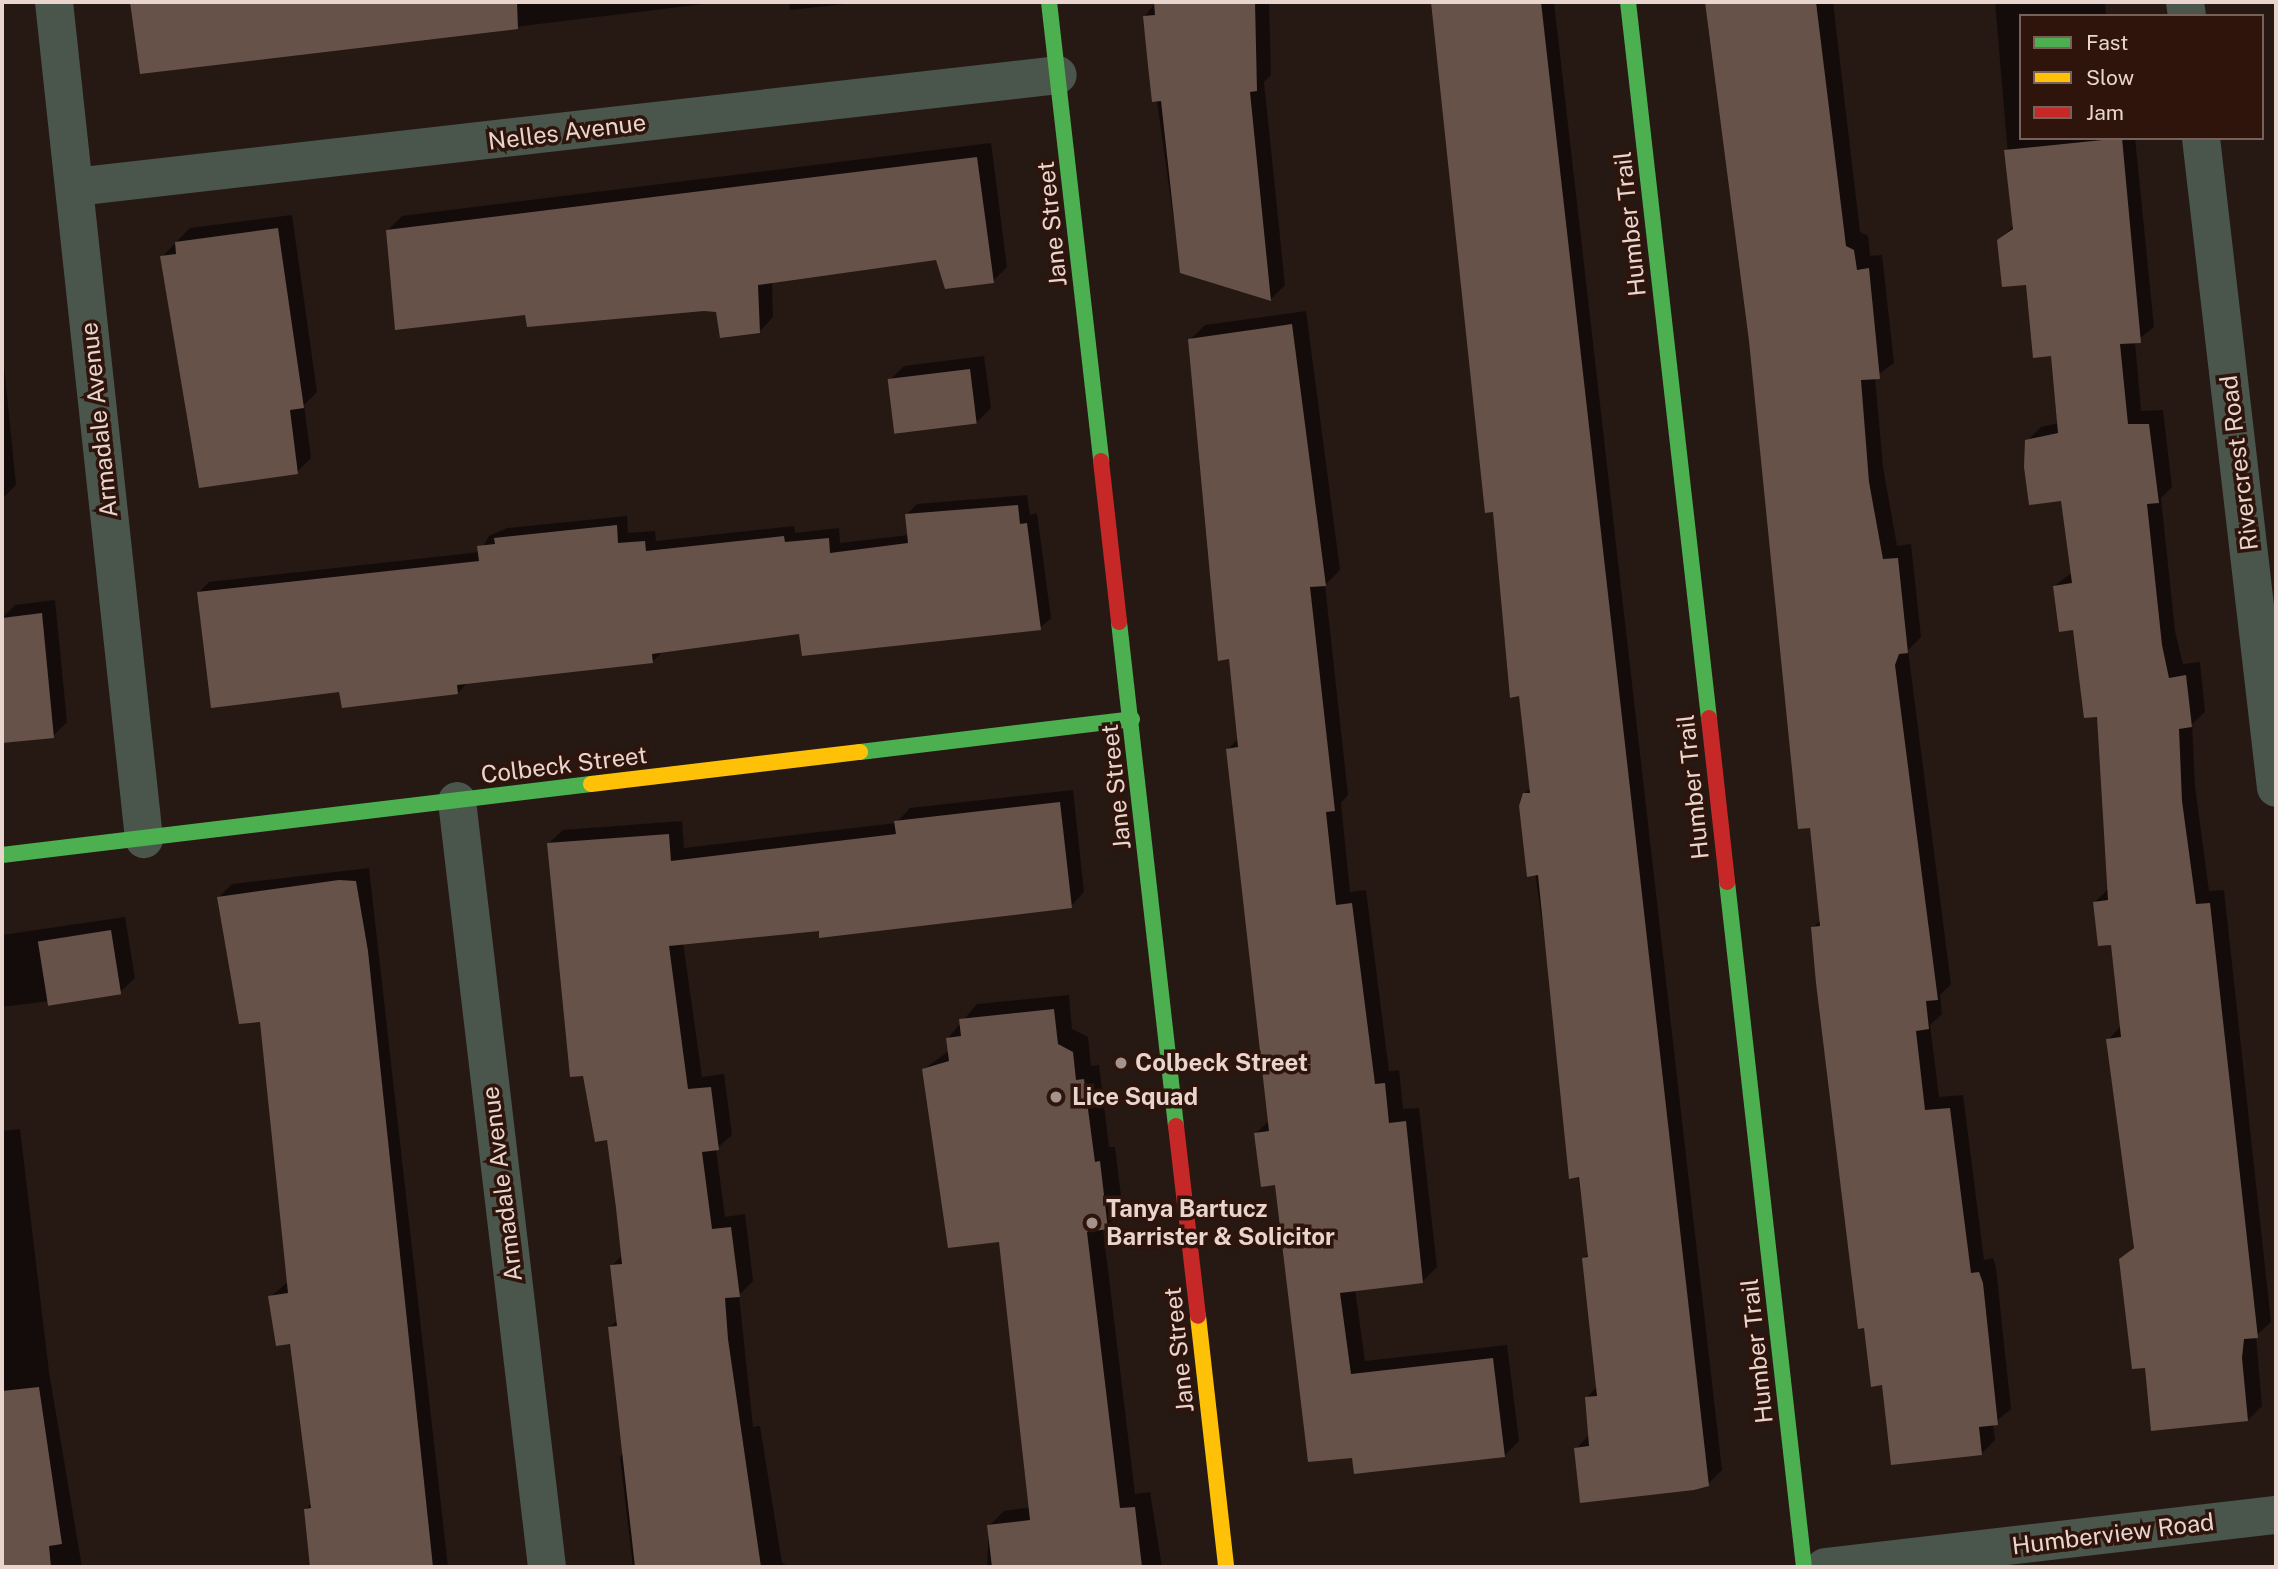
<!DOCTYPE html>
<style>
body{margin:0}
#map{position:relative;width:2278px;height:1569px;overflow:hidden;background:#261813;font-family:"Public Sans",sans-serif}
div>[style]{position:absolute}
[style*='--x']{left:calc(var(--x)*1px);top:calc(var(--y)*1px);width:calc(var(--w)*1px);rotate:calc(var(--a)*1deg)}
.shadow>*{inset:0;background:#0007}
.building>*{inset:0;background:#675249;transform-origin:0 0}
.street>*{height:38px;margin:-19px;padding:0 19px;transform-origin:19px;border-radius:19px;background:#4a554c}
.fast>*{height:16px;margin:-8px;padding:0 8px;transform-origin:8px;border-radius:8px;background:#4caf50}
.slow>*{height:16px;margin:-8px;padding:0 8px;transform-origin:8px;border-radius:8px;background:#ffc107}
.jam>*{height:16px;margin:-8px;padding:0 8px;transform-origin:8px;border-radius:8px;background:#c62828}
.dots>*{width:19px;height:19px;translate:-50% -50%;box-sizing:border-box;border:4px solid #2e140b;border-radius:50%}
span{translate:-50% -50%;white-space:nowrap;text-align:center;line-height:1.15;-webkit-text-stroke:7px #2e140b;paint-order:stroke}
.street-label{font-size:24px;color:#e8d5ce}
.poi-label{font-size:24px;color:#e8d5ce;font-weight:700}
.left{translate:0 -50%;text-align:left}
.frame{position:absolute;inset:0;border:4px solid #e8d5ce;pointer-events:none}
.legend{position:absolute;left:2019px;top:14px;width:245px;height:126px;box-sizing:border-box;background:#2e140b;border:2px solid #786159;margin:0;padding:9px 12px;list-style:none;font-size:21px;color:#e8d5ce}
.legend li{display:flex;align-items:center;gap:14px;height:35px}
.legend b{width:35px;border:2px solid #786159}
</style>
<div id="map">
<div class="shadow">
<i style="clip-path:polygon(131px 2px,721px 2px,141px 72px)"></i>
<i style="clip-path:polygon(789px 2px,864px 2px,790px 10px)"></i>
<i style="clip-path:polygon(1156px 2px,1269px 2px,1271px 75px,1264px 82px,1285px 285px,1271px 299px,1181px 272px,1145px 16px)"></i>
<i style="clip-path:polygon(1433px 2px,1554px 2px,1722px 1470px,1708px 1484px,1576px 1449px,1590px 1434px,1586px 1398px,1597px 1387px,1584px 1258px,1589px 1253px,1524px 794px,1531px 788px,1521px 694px,1511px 696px,1494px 510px,1487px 511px)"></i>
<i style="clip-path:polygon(1708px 2px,1833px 2px,1860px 232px,1868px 236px,1870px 256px,1882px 255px,1894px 363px,1875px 377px,1883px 467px,1897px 546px,1911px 544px,1921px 637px,1908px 650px,1951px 984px,1940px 995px,1942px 1014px,1930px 1025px,1939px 1097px,1963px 1095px,1984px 1260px,1993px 1258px,1996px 1268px,2011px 1409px,1993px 1424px,1995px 1440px,1981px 1454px,1884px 1383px,1813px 928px,1821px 919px)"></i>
<i style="clip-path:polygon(1995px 2px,2105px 2px,2106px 16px,2021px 16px,2021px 138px,2135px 138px,2154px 327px,2135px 342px,2141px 411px,2163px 410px,2172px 487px,2161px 498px,2175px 631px,2183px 664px,2200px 662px,2205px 712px,2192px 724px,2195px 786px,2209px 891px,2224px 890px,2271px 1322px,2256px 1336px,2262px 1406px,2248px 1420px,2146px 1366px,2121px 1260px,2135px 1246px,2108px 1040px,2121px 1026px,2112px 943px,2095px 902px,2109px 888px,2099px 715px,2074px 628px,2054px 586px,2073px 572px,2063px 499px,2027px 441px,2041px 427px,2059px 423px,2052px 354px,2027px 283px,1999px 241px,2014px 225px)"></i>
<i style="clip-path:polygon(991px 143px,1007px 267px,993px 281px,937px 258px,772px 281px,773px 317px,759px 332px,717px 310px,527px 313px,388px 230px,402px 216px)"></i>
<i style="clip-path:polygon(292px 215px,317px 392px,304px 405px,311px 458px,297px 472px,162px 257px,190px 228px)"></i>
<i style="clip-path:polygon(1306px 311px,1340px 570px,1325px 585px,1348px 795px,1341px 803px,1350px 892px,1366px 890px,1389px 1071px,1399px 1070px,1403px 1109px,1419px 1108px,1437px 1267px,1423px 1281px,1355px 1289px,1365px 1361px,1507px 1345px,1519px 1441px,1505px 1455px,1354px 1456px,1277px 1183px,1256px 1133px,1270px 1120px,1228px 749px,1239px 738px,1190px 340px,1205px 325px)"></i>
<i style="clip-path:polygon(2px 345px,16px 485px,2px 499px)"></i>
<i style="clip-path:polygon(984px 356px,991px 408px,977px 422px,890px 380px,904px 366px)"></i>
<i style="clip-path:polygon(1027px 495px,1030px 515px,1037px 513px,1051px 618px,1040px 628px,801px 632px,663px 651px,653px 661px,468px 682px,458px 693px,341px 690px,198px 593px,209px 582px,480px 552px,489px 536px,507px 528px,627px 516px,628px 533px,655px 531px,656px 541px,794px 526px,795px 533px,839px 528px,840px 543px,909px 535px,906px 515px,917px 504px)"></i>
<i style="clip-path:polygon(55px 600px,67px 722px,53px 736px,2px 742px,2px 618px,15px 605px)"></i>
<i style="clip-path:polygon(1073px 790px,1084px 892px,1071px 906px,683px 942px,702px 1077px,724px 1074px,732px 1135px,716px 1149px,725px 1217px,745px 1214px,753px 1281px,739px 1295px,753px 1427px,760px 1426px,782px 1563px,791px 1567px,633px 1567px,620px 1457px,627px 1449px,610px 1327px,618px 1320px,612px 1266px,623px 1254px,608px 1138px,549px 843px,563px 830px,682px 821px,684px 848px,896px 823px,910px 808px)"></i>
<i style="clip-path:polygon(369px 868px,448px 1567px,312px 1567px,305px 1510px,312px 1503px,291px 1342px,270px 1297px,288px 1282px,261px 1020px,218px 898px,232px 884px)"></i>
<i style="clip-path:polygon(125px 917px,135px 978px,120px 992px,2px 1007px,2px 935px)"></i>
<i style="clip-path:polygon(1069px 995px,1072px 1029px,1088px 1037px,1091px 1066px,1099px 1065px,1109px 1147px,1115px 1147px,1123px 1212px,1103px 1228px,1135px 1494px,1150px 1492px,1162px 1567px,987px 1567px,989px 1526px,1004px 1511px,1031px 1507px,1001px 1240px,924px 1069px,949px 1051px,948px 1038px,977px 1004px)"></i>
<i style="clip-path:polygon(20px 1129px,49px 1372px,82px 1567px,2px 1567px,2px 1131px)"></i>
</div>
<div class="building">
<i style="clip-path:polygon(130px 2px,517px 2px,518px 29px,140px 74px)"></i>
<i style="clip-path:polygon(1154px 2px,1255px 2px,1257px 91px,1250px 92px,1271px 301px,1180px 273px,1161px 101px,1152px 102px,1148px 66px,1143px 16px,1155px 15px)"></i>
<i style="clip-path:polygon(1431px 2px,1541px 2px,1709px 1486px,1694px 1490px,1580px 1503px,1574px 1448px,1589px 1446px,1585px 1397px,1597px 1396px,1582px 1258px,1588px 1257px,1579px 1177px,1569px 1179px,1538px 875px,1527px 877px,1519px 806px,1523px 793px,1530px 793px,1519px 696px,1510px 698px,1493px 512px,1485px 513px)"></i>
<i style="clip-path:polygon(1705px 2px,1816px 2px,1846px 246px,1854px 250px,1857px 270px,1869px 268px,1880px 379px,1861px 380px,1869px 482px,1883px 559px,1898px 558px,1908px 653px,1899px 654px,1895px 665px,1938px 1000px,1926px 1001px,1929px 1029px,1916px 1031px,1925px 1110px,1950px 1108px,1971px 1273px,1979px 1272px,1983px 1283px,1998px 1425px,1979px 1427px,1982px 1455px,1891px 1465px,1882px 1385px,1871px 1387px,1864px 1328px,1858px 1329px,1816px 983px,1811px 927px,1820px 926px,1810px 828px,1798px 829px,1749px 341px)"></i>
<i style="clip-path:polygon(2122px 138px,2141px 343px,2120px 344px,2128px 424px,2149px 424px,2159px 503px,2147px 504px,2162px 645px,2169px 678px,2186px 675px,2192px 727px,2179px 729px,2182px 801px,2196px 904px,2210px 903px,2258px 1338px,2244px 1339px,2242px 1358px,2248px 1421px,2151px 1431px,2145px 1368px,2132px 1369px,2119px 1259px,2134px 1248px,2106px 1039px,2121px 1037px,2111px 945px,2098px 946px,2093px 902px,2108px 900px,2097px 717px,2084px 718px,2073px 630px,2059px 632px,2053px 586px,2072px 583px,2061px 501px,2029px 505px,2024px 467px,2025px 440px,2058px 433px,2051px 356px,2033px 358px,2026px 285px,2002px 287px,1997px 240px,2013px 229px,2004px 150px)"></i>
<i style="clip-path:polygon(977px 157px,994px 283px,945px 289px,936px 260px,758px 285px,760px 333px,720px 338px,716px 312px,704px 311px,527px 327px,525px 315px,395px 330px,386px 230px)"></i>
<i style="clip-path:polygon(278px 228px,304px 408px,290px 410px,298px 474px,199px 488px,160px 256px,176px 254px,175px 242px)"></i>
<i style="clip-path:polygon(1292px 324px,1326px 586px,1310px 587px,1335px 811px,1326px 812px,1336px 905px,1352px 903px,1375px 1084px,1385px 1083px,1389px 1123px,1406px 1121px,1423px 1283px,1340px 1293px,1351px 1374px,1493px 1358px,1505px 1457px,1354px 1474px,1352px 1458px,1308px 1462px,1275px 1185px,1261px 1187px,1254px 1133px,1269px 1131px,1226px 749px,1238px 747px,1229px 659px,1218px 661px,1188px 339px)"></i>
<i style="left:970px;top:369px;width:55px;height:83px;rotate:83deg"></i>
<i style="clip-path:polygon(1018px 505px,1020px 524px,1027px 523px,1041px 630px,802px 656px,799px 634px,652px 654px,653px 663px,457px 685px,458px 694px,342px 708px,339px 692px,211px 708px,197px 592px,479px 561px,477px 546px,495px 544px,494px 538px,617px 525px,618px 543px,645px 541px,646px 551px,784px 536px,785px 542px,829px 538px,830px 553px,908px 543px,905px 514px)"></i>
<i style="clip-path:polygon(42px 613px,54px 738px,2px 743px,2px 618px)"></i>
<i style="clip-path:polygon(1060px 802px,1072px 908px,819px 938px,819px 931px,669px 946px,688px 1089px,711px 1087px,719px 1150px,702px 1152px,712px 1229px,731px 1227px,740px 1297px,725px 1298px,728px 1339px,761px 1567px,635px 1567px,608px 1327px,617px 1326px,610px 1265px,622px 1264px,616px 1208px,607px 1140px,595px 1142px,583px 1076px,570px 1077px,547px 843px,669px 834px,671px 861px,896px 834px,894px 821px)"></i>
<i style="clip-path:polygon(339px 880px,356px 881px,368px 951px,433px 1567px,310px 1567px,304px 1509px,311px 1508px,290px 1344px,276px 1346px,268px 1296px,288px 1293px,260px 1022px,239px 1024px,217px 897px)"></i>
<i style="left:111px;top:930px;width:65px;height:74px;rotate:81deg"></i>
<i style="clip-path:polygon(1054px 1009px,1058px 1044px,1073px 1052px,1076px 1080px,1084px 1079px,1095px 1162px,1100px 1161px,1108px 1229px,1087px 1232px,1120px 1508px,1135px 1507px,1142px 1567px,992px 1567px,987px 1525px,1030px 1520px,999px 1242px,948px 1248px,922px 1069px,949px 1061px,946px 1038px,961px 1036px,959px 1019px)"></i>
<i style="clip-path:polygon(39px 1387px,62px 1544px,49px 1546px,51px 1567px,2px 1567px,2px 1391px)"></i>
</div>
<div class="street">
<i style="--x:54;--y:2;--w:842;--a:83.86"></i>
<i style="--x:2185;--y:2;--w:14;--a:82"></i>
<i style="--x:2201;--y:138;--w:654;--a:83.42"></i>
<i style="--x:75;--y:187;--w:989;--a:-6.5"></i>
<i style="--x:457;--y:801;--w:771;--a:83.3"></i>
<i style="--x:1825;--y:1567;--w:454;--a:-6.6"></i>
</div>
<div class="fast">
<i style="--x:1049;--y:2;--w:462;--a:83.5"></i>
<i style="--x:1628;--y:2;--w:721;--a:83.55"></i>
<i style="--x:1119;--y:622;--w:507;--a:83.55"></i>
<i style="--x:860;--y:752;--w:274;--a:-6.9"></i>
<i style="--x:2;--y:855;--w:593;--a:-6.87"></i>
<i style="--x:1727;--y:882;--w:689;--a:83.59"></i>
</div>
<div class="slow">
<i style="--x:591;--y:784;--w:271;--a:-6.8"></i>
<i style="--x:1198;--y:1316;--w:253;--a:83.6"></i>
</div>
<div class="jam">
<i style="--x:1101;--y:461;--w:162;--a:83.6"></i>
<i style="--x:1709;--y:718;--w:165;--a:83.7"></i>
<i style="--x:1176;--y:1126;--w:191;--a:83.4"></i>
</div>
<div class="dots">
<i style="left:1121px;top:1063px;background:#a4938d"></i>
<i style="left:1056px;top:1097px;background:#a4938d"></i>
<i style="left:1092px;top:1223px;background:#a4938d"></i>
</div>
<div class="street-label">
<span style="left:567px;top:132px;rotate:-7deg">Nelles Avenue</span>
<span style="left:1052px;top:224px;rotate:-96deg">Jane Street</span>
<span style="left:1630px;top:224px;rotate:-96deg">Humber Trail</span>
<span style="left:99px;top:420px;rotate:-96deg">Armadale Avenue</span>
<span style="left:2239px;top:463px;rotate:-97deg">Rivercrest Road</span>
<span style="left:564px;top:765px;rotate:-7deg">Colbeck Street</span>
<span style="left:1116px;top:787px;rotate:-96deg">Jane Street</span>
<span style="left:1693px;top:787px;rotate:-96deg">Humber Trail</span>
<span style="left:502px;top:1184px;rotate:-97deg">Armadale Avenue</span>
<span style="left:1179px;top:1350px;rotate:-96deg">Jane Street</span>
<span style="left:1757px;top:1351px;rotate:-96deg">Humber Trail</span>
<span style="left:2113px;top:1534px;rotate:-7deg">Humberview Road</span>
</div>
<div class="poi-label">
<span class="left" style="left:1135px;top:1063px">Colbeck Street</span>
<span class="left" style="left:1072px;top:1097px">Lice Squad</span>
<span class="left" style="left:1106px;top:1223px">Tanya Bartucz<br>Barrister &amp; Solicitor</span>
</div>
<div class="frame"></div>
<ul class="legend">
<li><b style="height:9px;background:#4caf50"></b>Fast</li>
<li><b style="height:9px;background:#ffc107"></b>Slow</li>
<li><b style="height:9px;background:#c62828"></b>Jam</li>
</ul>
</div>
